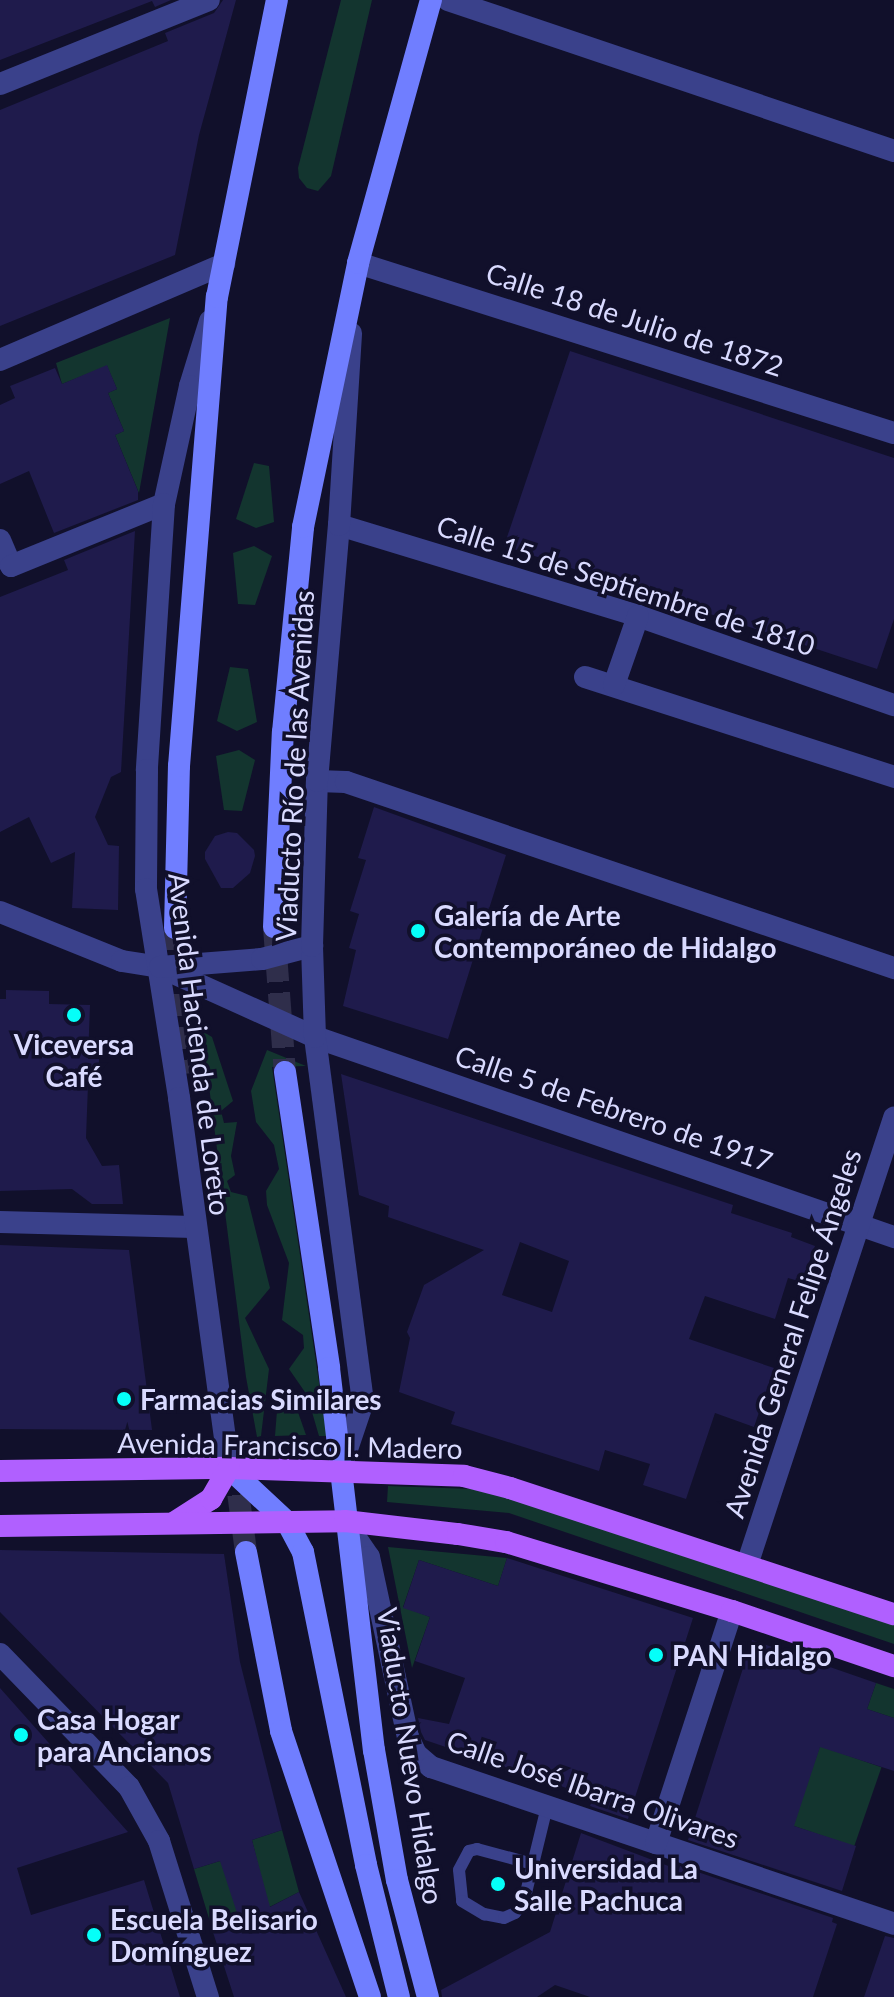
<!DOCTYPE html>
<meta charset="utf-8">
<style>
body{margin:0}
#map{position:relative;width:894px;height:1997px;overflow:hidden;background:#11102b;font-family:Lato,sans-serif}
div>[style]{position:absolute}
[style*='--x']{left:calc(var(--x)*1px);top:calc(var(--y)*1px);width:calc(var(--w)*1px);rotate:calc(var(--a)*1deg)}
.green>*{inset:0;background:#13352f;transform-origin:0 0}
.building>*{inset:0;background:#1f1b4c}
.secondary-tunnel>*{height:22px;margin-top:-11px;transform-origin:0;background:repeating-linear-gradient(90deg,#2f2e4b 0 22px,transparent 0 33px)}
.service>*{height:12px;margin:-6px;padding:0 6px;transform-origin:6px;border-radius:6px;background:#3a418b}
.minor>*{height:22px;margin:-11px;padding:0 11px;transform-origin:11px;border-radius:11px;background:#3a418b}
.tertiary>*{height:22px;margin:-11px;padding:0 11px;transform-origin:11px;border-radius:11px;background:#3a418b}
.secondary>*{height:22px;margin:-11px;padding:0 11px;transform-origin:11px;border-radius:11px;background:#707eff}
.primary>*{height:22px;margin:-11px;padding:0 11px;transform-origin:11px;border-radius:11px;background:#b060ff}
.dots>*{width:22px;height:22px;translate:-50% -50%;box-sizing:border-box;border:4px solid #11102b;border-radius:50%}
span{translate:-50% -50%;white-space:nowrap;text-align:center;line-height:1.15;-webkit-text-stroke:7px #11102b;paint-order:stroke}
.street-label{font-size:28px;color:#d9daff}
.poi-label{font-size:28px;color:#d9daff;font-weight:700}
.left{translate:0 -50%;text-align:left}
</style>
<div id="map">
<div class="green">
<i style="clip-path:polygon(341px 0,372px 0,331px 176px,318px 191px,307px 188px,299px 178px,298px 168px)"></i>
<i style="clip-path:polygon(170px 318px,139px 493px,115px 435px,124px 431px,108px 393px,117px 389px,107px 366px,62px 384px,56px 363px)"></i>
<i style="clip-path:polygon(254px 463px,269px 466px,274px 522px,256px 528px,236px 519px)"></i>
<i style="clip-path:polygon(254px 546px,272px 556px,255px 605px,238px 604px,233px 553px)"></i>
<i style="clip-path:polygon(230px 667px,248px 669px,257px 722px,237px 731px,217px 721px)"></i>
<i style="clip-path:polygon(239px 750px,255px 760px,242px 811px,224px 810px,216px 756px)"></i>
<i style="clip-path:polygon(202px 1031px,212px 1037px,233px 1101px,221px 1111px,224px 1123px,237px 1122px,231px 1156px,235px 1175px,227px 1181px,231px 1192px,247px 1196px,270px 1288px,245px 1318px,269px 1369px,261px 1436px,257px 1437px,246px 1377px)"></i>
<i style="clip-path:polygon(267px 1050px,306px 1066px,272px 1067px,327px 1436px,319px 1436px,307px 1395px,289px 1369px,304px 1348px,303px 1335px,282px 1320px,289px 1263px,267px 1205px,266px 1191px,279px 1169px,274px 1145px,256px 1122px,251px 1091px)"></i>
<i style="clip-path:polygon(283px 1392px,289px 1392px,293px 1398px,306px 1435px,275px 1436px,278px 1398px)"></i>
<i style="clip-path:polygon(388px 1486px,472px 1489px,514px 1498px,894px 1625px,894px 1644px,509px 1513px,387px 1502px)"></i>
<i style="clip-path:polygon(388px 1547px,507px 1558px,498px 1586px,419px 1560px,403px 1607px,430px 1617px,412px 1668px)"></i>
<i style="clip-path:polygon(876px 1683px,894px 1689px,894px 1718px,867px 1709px)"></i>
<i style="left:820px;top:1746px;width:65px;height:84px;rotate:19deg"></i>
<i style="clip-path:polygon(282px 1830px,299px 1892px,214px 1935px,194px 1869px,220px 1861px,261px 1877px,252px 1840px)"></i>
</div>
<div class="building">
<i style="clip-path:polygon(0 0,171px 0,155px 7px,152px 1px,0 60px)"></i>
<i style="clip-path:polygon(223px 0,236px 0,199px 135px,175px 255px,0 326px,0 110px,168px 41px,165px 33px,214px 13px)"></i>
<i style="clip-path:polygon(570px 351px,894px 458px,894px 619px,877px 669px,504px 546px)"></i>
<i style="clip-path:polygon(107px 365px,117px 389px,108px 393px,124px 431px,115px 435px,138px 491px,138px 500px,54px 533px,29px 471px,0 484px,0 405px,15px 398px,10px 386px,55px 368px,62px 384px)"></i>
<i style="clip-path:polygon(135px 531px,121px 772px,111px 777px,95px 817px,108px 845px,119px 846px,118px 910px,72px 908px,75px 852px,51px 863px,29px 817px,0 832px,0 597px,68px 570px,64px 560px)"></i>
<i style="clip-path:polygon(374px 807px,506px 855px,448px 1039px,343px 1006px,356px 950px,349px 948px,359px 914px,350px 911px,366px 860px,358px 858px)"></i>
<i style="clip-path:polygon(228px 832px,237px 833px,254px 850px,255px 856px,250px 873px,233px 888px,221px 888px,205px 859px,205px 852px,215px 836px)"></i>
<i style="clip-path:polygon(6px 990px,49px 991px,49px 1004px,90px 1005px,88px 1059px,99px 1059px,98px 1086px,88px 1085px,86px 1138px,102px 1166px,119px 1165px,123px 1204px,92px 1204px,72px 1189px,0 1191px,0 999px,6px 999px)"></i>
<i style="clip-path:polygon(evenodd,341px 1074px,733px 1205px,731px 1213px,792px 1233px,791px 1237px,815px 1246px,802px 1282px,788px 1278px,775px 1319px,705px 1296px,689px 1339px,774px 1368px,754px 1427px,715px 1413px,686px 1499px,643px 1485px,650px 1464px,605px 1450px,599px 1471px,451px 1424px,455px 1412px,399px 1392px,410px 1338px,407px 1332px,424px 1285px,484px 1250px,388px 1217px,389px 1206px,359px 1195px,341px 1074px,520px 1242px,569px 1261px,552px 1312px,502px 1295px,520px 1242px)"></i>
<i style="clip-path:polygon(0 1245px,129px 1250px,152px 1430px,0 1429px)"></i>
<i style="clip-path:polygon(0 1550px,224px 1554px,240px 1662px,282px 1830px,252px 1840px,270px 1907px,299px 1892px,346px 1997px,234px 1997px,210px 1923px,219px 1932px,240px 1922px,220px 1861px,194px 1869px,168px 1783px,0 1612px)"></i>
<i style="clip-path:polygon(507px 1558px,693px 1618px,628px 1819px,590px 1806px,593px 1797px,425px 1740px,421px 1732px,418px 1718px,449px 1724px,465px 1678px,415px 1661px,430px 1617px,403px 1608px,419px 1560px,498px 1586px)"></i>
<i style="clip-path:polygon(752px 1640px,876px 1683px,867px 1709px,894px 1718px,894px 1771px,820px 1747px,794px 1826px,856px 1846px,842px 1891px,688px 1840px)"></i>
<i style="clip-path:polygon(0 1688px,128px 1832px,17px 1868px,31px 1915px,144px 1880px,180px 1997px,0 1997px)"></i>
<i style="clip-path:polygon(581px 1833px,679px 1870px,680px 1866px,833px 1918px,832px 1922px,837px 1924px,813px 1997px,590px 1997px,555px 1985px,537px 1997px,442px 1997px,441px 1990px,550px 1932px)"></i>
<i style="clip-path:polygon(885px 1936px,894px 1938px,894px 1997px,864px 1997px)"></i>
</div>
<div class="secondary-tunnel">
<i style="--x:274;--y:927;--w:145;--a:85.7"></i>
<i style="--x:175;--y:928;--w:146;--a:86.5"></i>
<i style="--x:234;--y:1462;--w:91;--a:82.4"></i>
</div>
<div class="service">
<i style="--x:533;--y:1864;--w:58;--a:-165"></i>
<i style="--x:477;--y:1849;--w:8;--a:166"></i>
<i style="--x:469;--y:1851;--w:21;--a:118"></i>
<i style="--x:459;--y:1870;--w:31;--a:84"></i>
<i style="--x:462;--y:1901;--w:26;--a:31"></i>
<i style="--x:484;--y:1914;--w:20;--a:11"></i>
<i style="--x:504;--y:1918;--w:12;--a:-24"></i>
<i style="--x:515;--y:1913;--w:15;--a:-53"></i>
<i style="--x:524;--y:1901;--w:97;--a:-76.3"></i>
</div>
<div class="minor">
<i style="--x:448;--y:0;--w:471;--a:18.7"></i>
<i style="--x:0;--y:84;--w:225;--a:-21.9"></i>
<i style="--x:358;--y:263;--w:562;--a:17.6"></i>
<i style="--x:0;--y:360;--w:244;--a:-23.2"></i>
<i style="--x:339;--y:525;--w:313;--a:16.9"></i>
<i style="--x:638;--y:616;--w:271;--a:19.2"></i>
<i style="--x:0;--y:540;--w:28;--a:67"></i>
<i style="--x:11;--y:566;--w:165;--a:-22.1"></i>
<i style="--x:585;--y:677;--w:325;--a:17.9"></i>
<i style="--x:614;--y:685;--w:73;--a:-70.8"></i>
<i style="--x:317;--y:781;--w:29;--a:2"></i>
<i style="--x:346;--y:782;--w:579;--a:18.75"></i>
<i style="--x:0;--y:912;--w:131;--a:21.9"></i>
<i style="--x:122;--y:961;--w:38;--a:9"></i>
<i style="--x:160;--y:967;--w:170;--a:24.3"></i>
<i style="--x:315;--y:1037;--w:613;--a:19.06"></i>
<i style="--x:0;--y:1222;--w:194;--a:1.5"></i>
<i style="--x:345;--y:1522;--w:42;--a:55.6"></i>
<i style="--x:369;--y:1557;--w:184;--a:77.8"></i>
<i style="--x:408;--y:1737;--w:19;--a:65"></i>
<i style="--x:416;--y:1754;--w:20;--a:41"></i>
<i style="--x:431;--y:1767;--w:489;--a:18.7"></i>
<i style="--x:747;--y:1565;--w:471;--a:-71.8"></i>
<i style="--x:0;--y:1654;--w:185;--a:45.9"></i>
<i style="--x:129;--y:1787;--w:62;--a:60.9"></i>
<i style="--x:159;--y:1841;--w:164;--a:72.6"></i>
<i style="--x:656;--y:1843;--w:244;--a:-71.9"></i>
</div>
<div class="tertiary">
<i style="--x:210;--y:321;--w:68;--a:107.1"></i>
<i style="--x:190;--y:386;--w:121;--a:102.4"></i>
<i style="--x:164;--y:504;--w:267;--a:93.7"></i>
<i style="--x:147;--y:770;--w:119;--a:90.5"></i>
<i style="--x:146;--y:889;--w:212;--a:81"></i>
<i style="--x:179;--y:1098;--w:373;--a:82.3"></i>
<i style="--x:160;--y:967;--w:102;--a:-4.5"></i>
<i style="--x:262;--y:959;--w:52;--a:-14.6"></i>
<i style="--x:340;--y:1470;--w:72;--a:-71.3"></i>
<i style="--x:363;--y:1402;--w:368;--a:-97.5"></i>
<i style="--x:315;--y:1037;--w:91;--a:-91.9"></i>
<i style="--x:312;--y:946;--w:165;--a:-88.3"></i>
<i style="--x:317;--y:781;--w:257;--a:-85.1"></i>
<i style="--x:339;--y:525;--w:192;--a:-86.4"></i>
</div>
<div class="secondary">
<i style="--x:274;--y:927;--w:195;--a:-87.4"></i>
<i style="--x:283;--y:732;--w:206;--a:-84.4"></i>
<i style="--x:303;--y:527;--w:270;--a:-78.2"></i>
<i style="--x:358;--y:263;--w:273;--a:-74.5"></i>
<i style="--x:175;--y:928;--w:162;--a:-88.6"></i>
<i style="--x:179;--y:766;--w:471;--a:-85.4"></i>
<i style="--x:217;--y:297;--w:303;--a:-78.6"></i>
<i style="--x:285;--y:1072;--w:299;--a:81.5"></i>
<i style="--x:329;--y:1368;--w:385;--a:83.3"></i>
<i style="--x:374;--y:1750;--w:132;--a:80"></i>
<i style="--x:397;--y:1880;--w:121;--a:75.2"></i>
<i style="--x:229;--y:1468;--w:79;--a:43"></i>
<i style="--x:287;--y:1522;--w:34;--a:62"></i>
<i style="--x:303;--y:1552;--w:319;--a:78.6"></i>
<i style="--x:366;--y:1865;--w:136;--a:76"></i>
<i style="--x:246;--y:1552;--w:182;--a:78.9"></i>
<i style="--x:281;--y:1731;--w:280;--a:71.5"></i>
</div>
<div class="primary">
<i style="--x:0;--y:1471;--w:229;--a:-0.8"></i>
<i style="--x:229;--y:1468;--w:235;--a:1.9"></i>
<i style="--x:464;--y:1476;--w:48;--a:14.6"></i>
<i style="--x:510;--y:1488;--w:404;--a:18.2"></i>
<i style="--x:175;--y:1522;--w:43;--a:-32.6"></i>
<i style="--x:211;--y:1499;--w:36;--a:-60"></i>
<i style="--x:0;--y:1526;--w:345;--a:-0.8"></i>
<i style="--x:345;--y:1521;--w:114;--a:6.6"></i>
<i style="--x:458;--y:1534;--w:49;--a:9.5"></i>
<i style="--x:506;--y:1542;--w:236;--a:17"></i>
<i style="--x:732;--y:1611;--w:171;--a:18.8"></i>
</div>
<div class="dots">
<i style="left:418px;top:931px;background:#05fff9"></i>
<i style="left:74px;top:1015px;background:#05fff9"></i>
<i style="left:124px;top:1399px;background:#05fff9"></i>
<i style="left:656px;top:1655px;background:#05fff9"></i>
<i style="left:21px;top:1735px;background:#05fff9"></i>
<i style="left:498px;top:1884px;background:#05fff9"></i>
<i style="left:94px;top:1935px;background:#05fff9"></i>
</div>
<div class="street-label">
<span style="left:635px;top:319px;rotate:18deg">Calle 18 de Julio de 1872</span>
<span style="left:626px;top:585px;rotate:18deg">Calle 15 de Septiembre de 1810</span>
<span style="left:294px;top:766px;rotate:-87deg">Viaducto Río de las Avenidas</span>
<span style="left:200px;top:1044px;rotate:83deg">Avenida Hacienda de Loreto</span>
<span style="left:614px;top:1108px;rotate:19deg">Calle 5 de Febrero de 1917</span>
<span style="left:792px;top:1333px;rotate:-72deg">Avenida General Felipe Ángeles</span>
<span style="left:290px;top:1445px;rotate:1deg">Avenida Francisco I. Madero</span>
<span style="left:411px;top:1756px;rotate:81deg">Viaducto Nuevo Hidalgo</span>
<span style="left:593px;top:1789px;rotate:19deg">Calle José Ibarra Olivares</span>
</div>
<div class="poi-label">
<span class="left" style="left:434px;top:931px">Galería de Arte<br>Contemporáneo de Hidalgo</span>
<span style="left:74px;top:1060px">Viceversa<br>Café</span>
<span class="left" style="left:140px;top:1399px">Farmacias Similares</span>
<span class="left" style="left:672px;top:1655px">PAN Hidalgo</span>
<span class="left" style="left:37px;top:1735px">Casa Hogar<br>para Ancianos</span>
<span class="left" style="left:514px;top:1884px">Universidad La<br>Salle Pachuca</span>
<span class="left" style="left:110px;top:1935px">Escuela Belisario<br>Domínguez</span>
</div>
</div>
